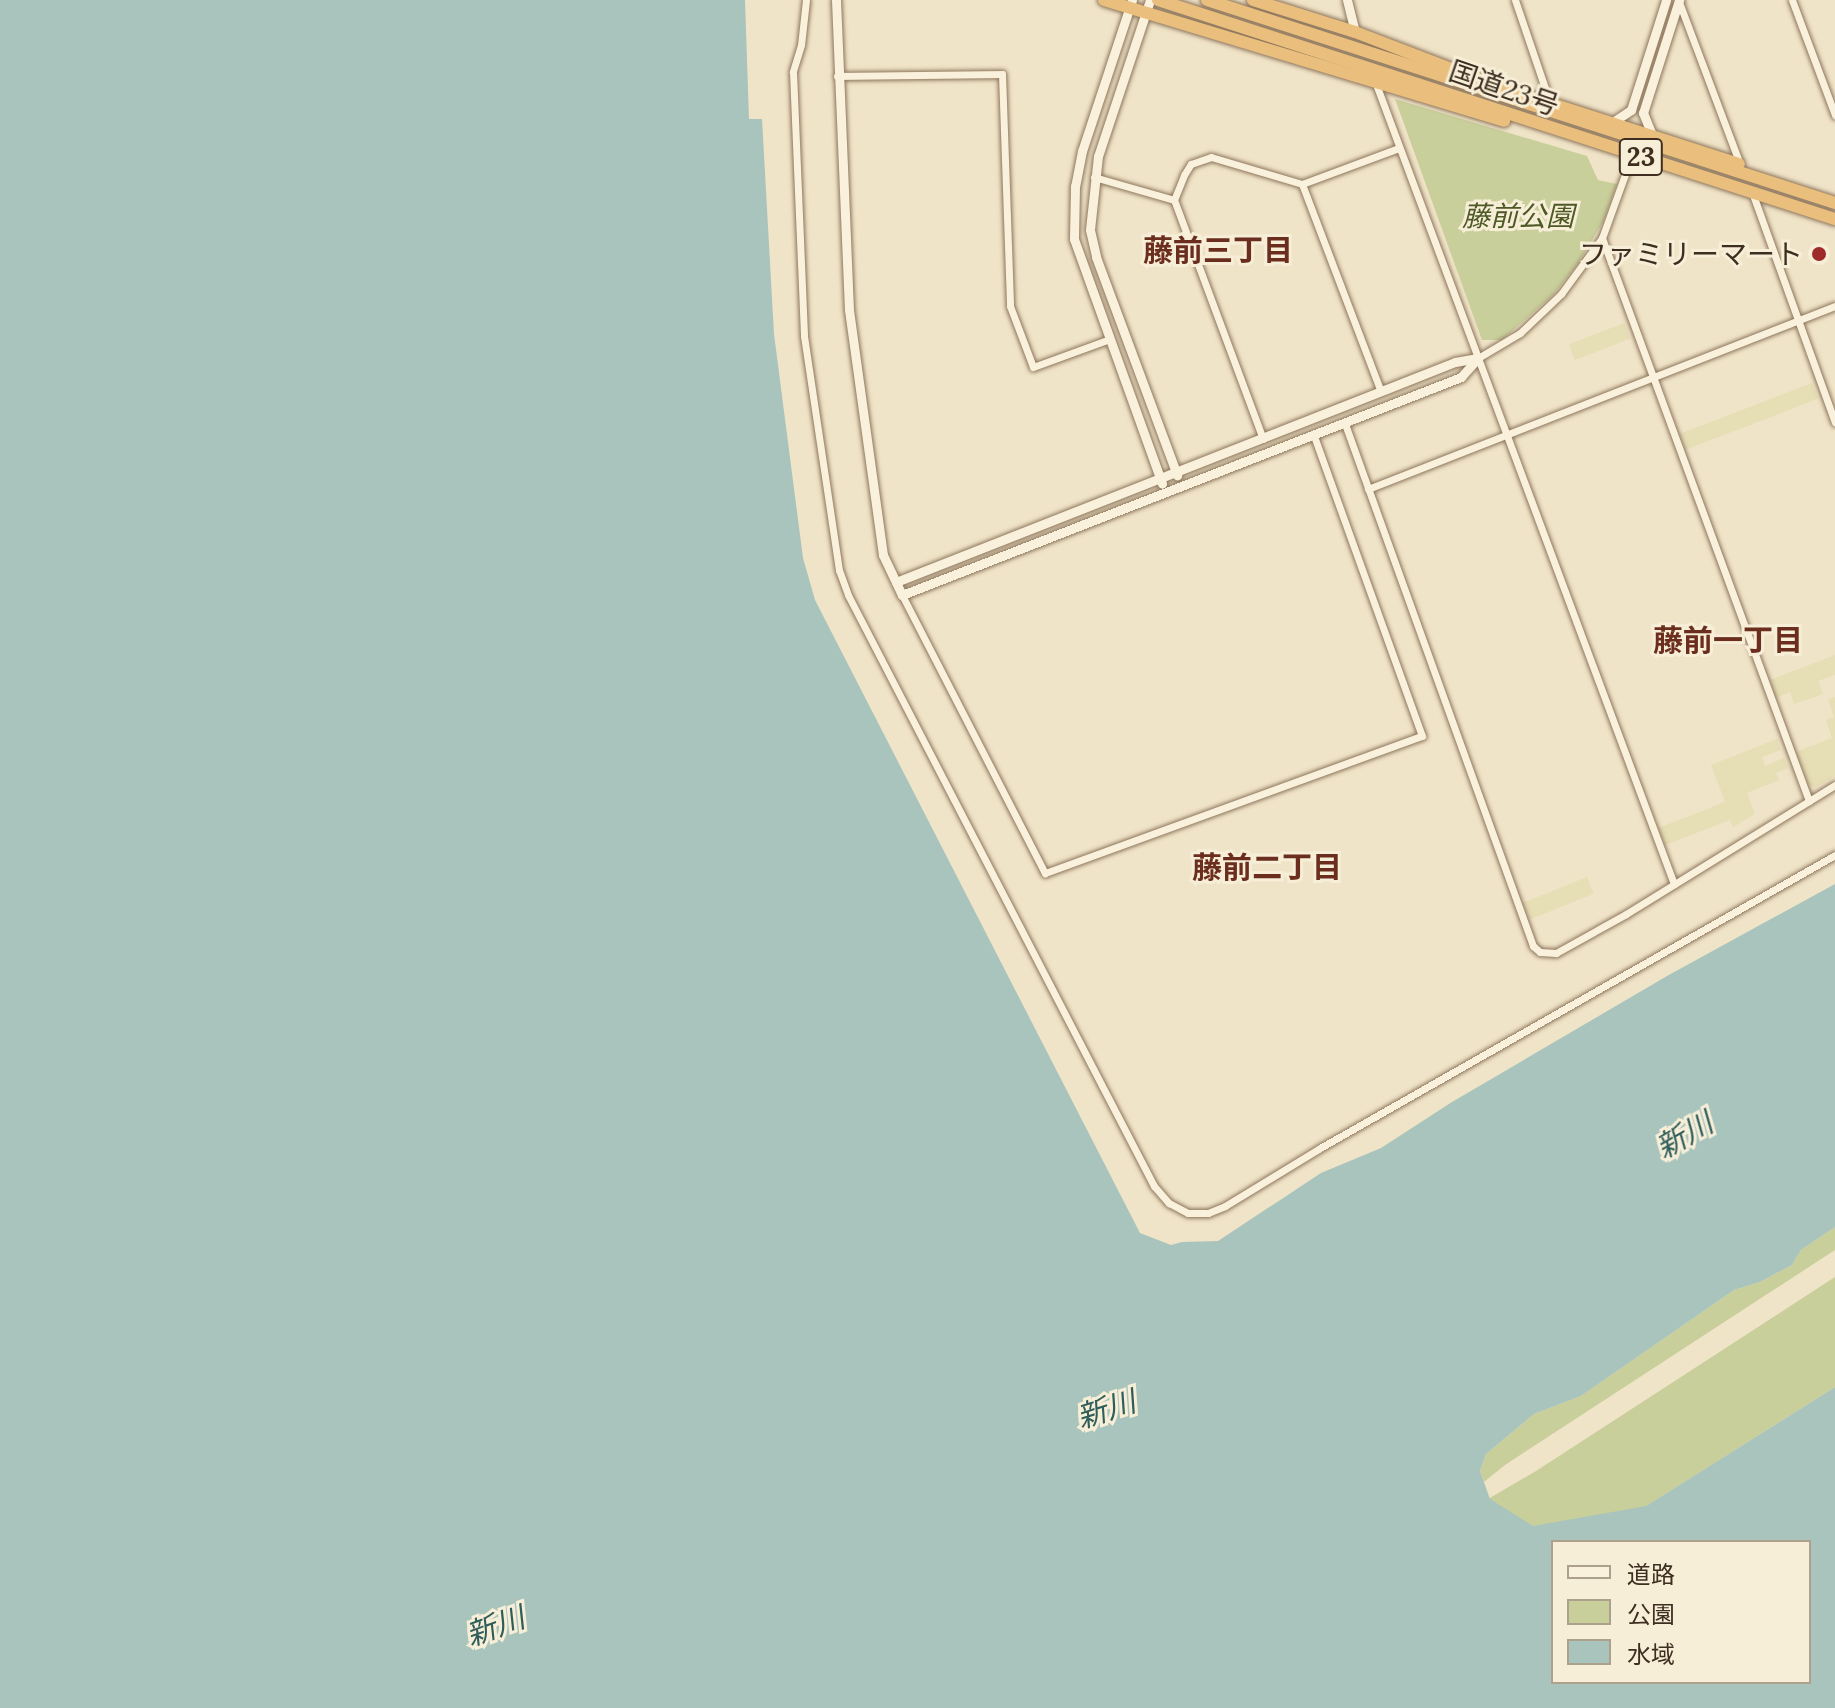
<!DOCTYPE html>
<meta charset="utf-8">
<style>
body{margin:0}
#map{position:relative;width:1835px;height:1708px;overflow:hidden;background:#f0e4c8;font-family:Lora,"Noto Sans JP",serif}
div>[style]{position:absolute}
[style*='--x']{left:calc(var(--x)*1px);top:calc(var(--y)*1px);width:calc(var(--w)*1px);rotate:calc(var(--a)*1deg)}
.farmland>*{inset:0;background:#e6deb5;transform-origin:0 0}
.green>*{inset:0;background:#c9cf9b}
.water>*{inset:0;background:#a9c4bc}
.roads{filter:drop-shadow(0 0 2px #8d765c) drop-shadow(0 0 2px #8d765c)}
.minor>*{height:7px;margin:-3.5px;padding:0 3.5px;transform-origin:3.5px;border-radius:3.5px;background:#faf1dc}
.tertiary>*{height:9px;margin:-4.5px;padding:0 4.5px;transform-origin:4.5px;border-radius:4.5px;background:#faf1dc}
.trunk>*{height:12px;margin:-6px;padding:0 6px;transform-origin:6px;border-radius:6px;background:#eabe7c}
.dots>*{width:22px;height:22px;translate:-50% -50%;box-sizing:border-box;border:4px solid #f7eed8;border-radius:50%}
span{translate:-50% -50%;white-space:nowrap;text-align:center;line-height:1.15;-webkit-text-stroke:6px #f7eed8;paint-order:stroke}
.shield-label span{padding:2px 6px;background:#f7eed8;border:2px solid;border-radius:6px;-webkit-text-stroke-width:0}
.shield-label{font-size:26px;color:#3d2e20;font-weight:700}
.street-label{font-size:28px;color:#3d2e20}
.park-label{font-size:28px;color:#4d5a26;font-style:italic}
.poi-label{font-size:28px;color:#3d2e20}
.right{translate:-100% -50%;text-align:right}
.neighbourhood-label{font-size:30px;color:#6b2e1e;font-weight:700}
.water-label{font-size:30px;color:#2f5d5a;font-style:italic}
.legend{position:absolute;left:1551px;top:1540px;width:260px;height:144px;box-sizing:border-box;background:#f7eed8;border:2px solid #ada18e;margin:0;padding:10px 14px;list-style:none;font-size:24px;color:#3d2e20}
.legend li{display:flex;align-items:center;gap:16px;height:40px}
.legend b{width:40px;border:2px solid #ada18e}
</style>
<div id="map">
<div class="farmland">
<i style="left:1624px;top:323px;width:17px;height:59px;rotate:69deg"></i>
<i style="left:1812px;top:383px;width:17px;height:142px;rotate:69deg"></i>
<i style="clip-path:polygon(1835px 655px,1835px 675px,1818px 681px,1823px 694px,1794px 704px,1790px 692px,1776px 698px,1770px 680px)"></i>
<i style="clip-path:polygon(1835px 697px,1835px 776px,1816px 787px,1809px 786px,1796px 752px,1832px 738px,1826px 720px,1834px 717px,1828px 700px)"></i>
<i style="clip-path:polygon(1777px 739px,1781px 750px,1762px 757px,1765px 766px,1784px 758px,1788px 768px,1776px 773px,1779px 780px,1747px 793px,1755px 814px,1733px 827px,1730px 820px,1665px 845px,1658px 828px,1725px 802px,1711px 765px)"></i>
<i style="left:1587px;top:877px;width:18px;height:69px;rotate:68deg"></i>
</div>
<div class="green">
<i style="clip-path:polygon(1395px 99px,1587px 156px,1598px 180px,1617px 184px,1603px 222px,1579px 262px,1554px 294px,1502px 340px,1482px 340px)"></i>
<i style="clip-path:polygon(1835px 1227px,1835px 1250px,1505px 1465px,1484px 1482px,1480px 1471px,1486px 1454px,1534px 1414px,1581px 1396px,1734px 1290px,1760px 1282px,1792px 1265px,1801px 1250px)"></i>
<i style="clip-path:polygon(1835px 1277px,1835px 1387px,1589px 1542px,1553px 1542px,1131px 1708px,1536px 1471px)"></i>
</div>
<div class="water">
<i style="clip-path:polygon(evenodd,0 0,745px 0,749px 119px,762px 119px,774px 334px,803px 558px,815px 600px,1140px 1233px,1171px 1245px,1182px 1242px,1218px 1241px,1321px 1173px,1381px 1148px,1452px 1102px,1667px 976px,1835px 884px,1835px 1227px,1801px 1250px,1792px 1265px,1760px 1282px,1734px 1290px,1581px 1396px,1534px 1414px,1486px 1454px,1480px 1471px,1490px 1499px,1533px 1526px,1646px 1506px,1835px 1387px,1835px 1708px,0 1708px,0 0,1553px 1542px,1809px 1542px,1809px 1682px,1553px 1682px,1553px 1542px)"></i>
</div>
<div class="roads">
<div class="minor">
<i style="--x:806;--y:0;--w:45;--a:96.3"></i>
<i style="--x:801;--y:45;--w:28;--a:107"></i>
<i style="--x:793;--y:72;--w:264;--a:87.6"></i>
<i style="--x:804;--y:336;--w:237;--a:81.5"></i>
<i style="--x:839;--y:570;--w:27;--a:70"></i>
<i style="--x:848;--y:595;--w:666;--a:62.63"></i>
<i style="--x:1154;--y:1186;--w:23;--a:49"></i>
<i style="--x:1169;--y:1203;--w:21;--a:28"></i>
<i style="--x:1188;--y:1213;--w:20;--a:0"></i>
<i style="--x:1208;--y:1213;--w:18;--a:-22"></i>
<i style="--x:1225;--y:1206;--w:111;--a:-31.4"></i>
<i style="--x:1320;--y:1148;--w:593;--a:-29.64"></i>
<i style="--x:1515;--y:0;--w:109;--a:71.2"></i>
<i style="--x:1792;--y:0;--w:123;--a:69.5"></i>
<i style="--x:1679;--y:2;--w:173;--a:69.4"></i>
<i style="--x:837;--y:76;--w:165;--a:-0.7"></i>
<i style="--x:1002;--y:74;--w:232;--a:88"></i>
<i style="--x:1010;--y:306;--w:65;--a:69.3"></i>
<i style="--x:1033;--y:367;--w:79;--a:-20"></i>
<i style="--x:1376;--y:84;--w:854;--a:69.57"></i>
<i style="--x:1094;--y:177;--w:83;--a:16"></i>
<i style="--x:1302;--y:184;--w:222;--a:69.2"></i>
<i style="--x:1752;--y:192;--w:245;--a:70.2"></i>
<i style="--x:1602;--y:238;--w:600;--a:69.81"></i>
<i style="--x:1478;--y:358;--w:49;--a:-30.8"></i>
<i style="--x:1520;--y:333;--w:57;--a:-43.6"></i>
<i style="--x:1561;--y:294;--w:69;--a:-53.8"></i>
<i style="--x:1602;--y:238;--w:73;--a:-70.1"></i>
<i style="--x:1627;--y:169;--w:26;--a:-21"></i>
<i style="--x:1345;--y:424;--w:555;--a:70.19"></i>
<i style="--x:1533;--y:946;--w:9;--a:41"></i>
<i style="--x:1540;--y:952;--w:16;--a:4"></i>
<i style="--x:1556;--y:953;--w:80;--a:-29.1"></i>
<i style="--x:1626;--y:914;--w:246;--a:-31.7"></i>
<i style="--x:1263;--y:439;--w:255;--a:-110.4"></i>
<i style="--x:1174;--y:200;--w:27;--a:-68"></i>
<i style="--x:1184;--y:175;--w:13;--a:-58"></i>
<i style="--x:1191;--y:164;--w:21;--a:-19"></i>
<i style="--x:1211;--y:157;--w:95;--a:16.5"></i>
<i style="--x:1302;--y:184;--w:103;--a:-20.4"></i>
<i style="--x:1368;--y:489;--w:502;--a:-21.4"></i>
<i style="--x:902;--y:595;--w:313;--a:62.8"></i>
<i style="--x:1045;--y:873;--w:401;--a:-20"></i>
<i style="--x:1422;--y:736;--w:319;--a:-109.8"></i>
</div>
<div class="tertiary">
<i style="--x:836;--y:0;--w:310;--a:87.6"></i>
<i style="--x:849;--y:310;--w:247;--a:82.1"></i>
<i style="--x:883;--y:555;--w:44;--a:64.6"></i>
<i style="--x:902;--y:595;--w:600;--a:-21.3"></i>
<i style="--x:1461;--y:377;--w:25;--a:-48"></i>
<i style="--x:1132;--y:0;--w:159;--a:108.3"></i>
<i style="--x:1082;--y:151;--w:36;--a:101"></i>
<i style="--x:1075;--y:186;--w:53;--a:91.1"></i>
<i style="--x:1074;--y:239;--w:260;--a:70.2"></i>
<i style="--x:1150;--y:0;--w:164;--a:108.4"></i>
<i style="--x:1098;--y:156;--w:74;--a:96.2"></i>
<i style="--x:1090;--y:230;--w:28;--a:77"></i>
<i style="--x:1096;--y:257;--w:233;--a:69.6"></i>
<i style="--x:1347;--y:0;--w:33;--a:76"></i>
<i style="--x:1613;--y:122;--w:22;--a:-34"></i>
<i style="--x:1631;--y:110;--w:115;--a:-72.3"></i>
<i style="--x:1652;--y:135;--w:24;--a:-112"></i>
<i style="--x:1643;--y:113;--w:119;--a:-72.3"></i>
<i style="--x:896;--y:582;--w:601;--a:-21.48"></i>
<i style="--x:1455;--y:362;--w:23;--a:-10"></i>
</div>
<div class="trunk">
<i style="--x:1104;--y:0;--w:418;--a:16.8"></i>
<i style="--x:1158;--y:0;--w:712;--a:17.93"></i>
<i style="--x:1207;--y:0;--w:660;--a:17.91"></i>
<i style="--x:1253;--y:0;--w:107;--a:17.4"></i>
<i style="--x:1355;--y:32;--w:151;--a:21"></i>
<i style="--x:1496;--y:86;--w:255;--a:17.8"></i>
</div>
</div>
<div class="dots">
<i style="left:1819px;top:254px;background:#9e2a2b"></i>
</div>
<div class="shield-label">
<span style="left:1641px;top:157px">23</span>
</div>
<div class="street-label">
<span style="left:1504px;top:88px;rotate:19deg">国道23号</span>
</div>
<div class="park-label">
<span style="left:1518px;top:216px">藤前公園</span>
</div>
<div class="poi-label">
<span class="right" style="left:1803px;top:254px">ファミリーマート</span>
</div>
<div class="neighbourhood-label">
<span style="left:1218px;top:250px">藤前三丁目</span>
<span style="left:1728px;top:640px">藤前一丁目</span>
<span style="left:1267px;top:867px">藤前二丁目</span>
</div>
<div class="water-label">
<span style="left:1684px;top:1135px;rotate:-30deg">新川</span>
<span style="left:1106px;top:1409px;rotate:-18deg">新川</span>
<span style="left:495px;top:1626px;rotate:-20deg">新川</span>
</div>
<ul class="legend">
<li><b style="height:10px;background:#faf1dc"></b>道路</li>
<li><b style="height:22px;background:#c9cf9b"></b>公園</li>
<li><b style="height:22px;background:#a9c4bc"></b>水域</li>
</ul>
</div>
